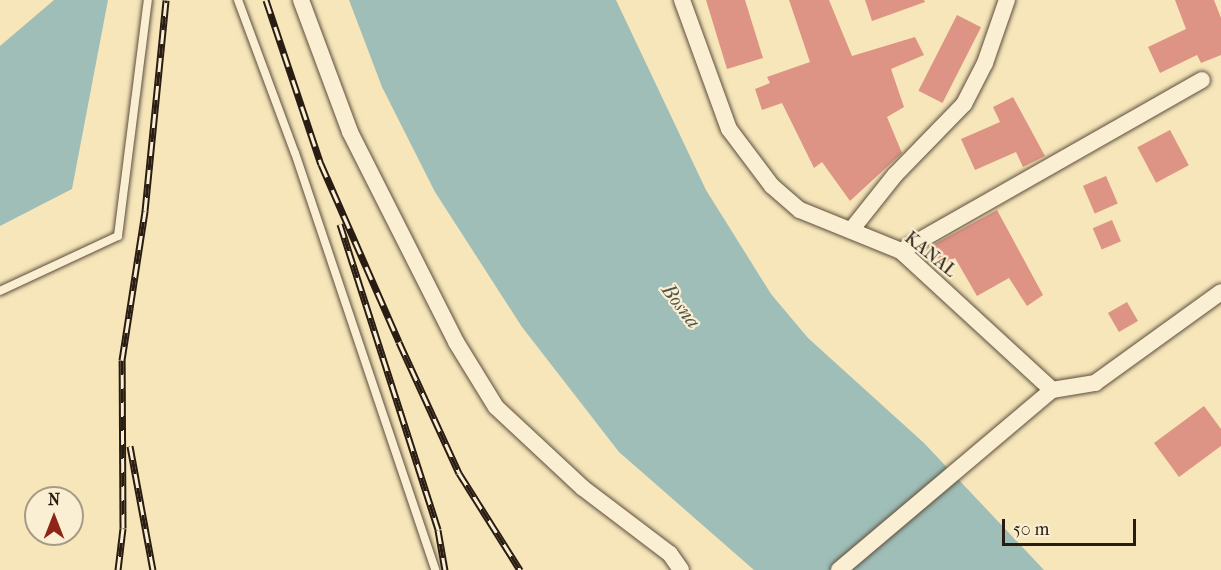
<!DOCTYPE html>
<style>
body{margin:0}
#map{position:relative;width:1221px;height:570px;overflow:hidden;background:#f7e6ba;font-family:"IM FELL French Canon",serif}
div>[style]{position:absolute}
[style*='--x']{left:calc(var(--x)*1px);top:calc(var(--y)*1px);width:calc(var(--w)*1px);rotate:calc(var(--a)*1deg)}
.water>*{inset:0;background:#9fbeb8}
.building>*{inset:0;background:#dd9484;transform-origin:0 0}
.roads{filter:drop-shadow(0 0 2px #5c4e3d) drop-shadow(0 0 2px #5c4e3d)}
.lane>*{height:8px;margin:-4px;padding:0 4px;transform-origin:4px;border-radius:4px;background:#faefd2}
.street>*{height:16px;margin:-8px;padding:0 8px;transform-origin:8px;border-radius:8px;background:#faefd2}
.rail>*{height:7px;margin-top:-3.5px;transform-origin:0;background:repeating-linear-gradient(90deg,#faefd2 0 14px,#291c13 0 28px);box-sizing:border-box;border-block:2px solid #291c13}
span{translate:-50% -50%;white-space:nowrap;text-align:center;line-height:1.15;-webkit-text-stroke:4.5px #faefd2;paint-order:stroke}
.street-label{font-size:18px;color:#291c13}
.water-label{font-size:20px;color:#52554d;font-style:italic}
.north{position:absolute;left:24px;top:486px;width:60px;height:60px;box-sizing:border-box;background:#faefd2;border:2px solid #a69b86;border-radius:50%;rotate:0deg;font-size:16px;font-weight:700;line-height:24px;text-align:center;color:#291c13}
.north::after{content:'';display:block;margin:auto;width:21px;height:27px;background:#8f2418;clip-path:polygon(50% 0,100% 100%,50% 72%,0 100%)}
.scale{position:absolute;left:1002px;top:519px;width:134px;height:27px;box-sizing:border-box;border:3px solid #291c13;border-top:0;padding-left:8px;font-size:18px;line-height:21px;white-space:nowrap;color:#291c13;-webkit-text-stroke:4px #faefd2;paint-order:stroke}
</style>
<div id="map">
<div class="water">
<i style="clip-path:polygon(54px 0,108px 0,72px 189px,0 226px,0 46px)"></i>
<i style="clip-path:polygon(349px 0,616px 0,706px 190px,771px 294px,808px 338px,924px 443px,1044px 570px,754px 570px,619px 452px,522px 327px,435px 192px,382px 87px)"></i>
</div>
<div class="building">
<i style="clip-path:polygon(706px 0,745px 0,763px 58px,727px 69px)"></i>
<i style="clip-path:polygon(789px 0,829px 0,852px 56px,915px 37px,924px 55px,891px 69px,904px 107px,887px 117px,902px 153px,850px 201px,822px 162px,814px 168px,782px 103px,762px 110px,755px 89px,770px 83px,767px 77px,810px 62px)"></i>
<i style="clip-path:polygon(865px 0,924px 0,925px 2px,872px 21px)"></i>
<i style="clip-path:polygon(1175px 0,1214px 0,1221px 18px,1221px 55px,1201px 63px,1197px 55px,1160px 73px,1148px 47px,1186px 29px)"></i>
<i style="left:957px;top:15px;width:27px;height:85px;rotate:27deg"></i>
<i style="clip-path:polygon(1013px 97px,1045px 156px,1023px 167px,1016px 152px,975px 170px,961px 139px,1000px 122px,993px 107px)"></i>
<i style="left:1170px;top:130px;width:40px;height:37px;rotate:62deg"></i>
<i style="left:1106px;top:176px;width:30px;height:25px;rotate:67deg"></i>
<i style="clip-path:polygon(997px 210px,1043px 295px,1027px 306px,1009px 278px,977px 296px,955px 258px,941px 265px,931px 246px)"></i>
<i style="left:1112px;top:220px;width:23px;height:21px;rotate:67deg"></i>
<i style="left:1127px;top:302px;width:22px;height:22px;rotate:60deg"></i>
<i style="clip-path:polygon(1204px 406px,1221px 429px,1221px 446px,1179px 477px,1154px 443px)"></i>
</div>
<div class="roads">
<div class="lane">
<i style="--x:238;--y:0;--w:163;--a:69.6"></i>
<i style="--x:295;--y:153;--w:440;--a:71.4"></i>
<i style="--x:0;--y:291;--w:130;--a:-25"></i>
<i style="--x:118;--y:236;--w:238;--a:-82.8"></i>
</div>
<div class="street">
<i style="--x:301;--y:0;--w:141;--a:69.6"></i>
<i style="--x:350;--y:132;--w:235;--a:63.2"></i>
<i style="--x:456;--y:342;--w:76;--a:58.4"></i>
<i style="--x:496;--y:407;--w:119;--a:43"></i>
<i style="--x:583;--y:488;--w:109;--a:37.2"></i>
<i style="--x:670;--y:554;--w:19;--a:55"></i>
<i style="--x:682;--y:0;--w:137;--a:70"></i>
<i style="--x:729;--y:129;--w:71;--a:53"></i>
<i style="--x:772;--y:186;--w:37;--a:41"></i>
<i style="--x:800;--y:210;--w:109;--a:22.1"></i>
<i style="--x:901;--y:251;--w:205;--a:42.6"></i>
<i style="--x:1052;--y:390;--w:44;--a:-9.2"></i>
<i style="--x:1095;--y:383;--w:155;--a:-35.8"></i>
<i style="--x:852;--y:229;--w:69;--a:-51.5"></i>
<i style="--x:895;--y:175;--w:99;--a:-45.8"></i>
<i style="--x:964;--y:104;--w:46;--a:-62.9"></i>
<i style="--x:985;--y:63;--w:67;--a:-70.8"></i>
<i style="--x:901;--y:251;--w:346;--a:-29.6"></i>
<i style="--x:839;--y:570;--w:279;--a:-40.2"></i>
</div>
</div>
<div class="rail">
<i style="--x:266;--y:0;--w:173;--a:71.5"></i>
<i style="--x:321;--y:164;--w:194;--a:66.3"></i>
<i style="--x:399;--y:342;--w:144;--a:65.4"></i>
<i style="--x:459;--y:473;--w:115;--a:57.8"></i>
<i style="--x:340;--y:224;--w:321;--a:72.2"></i>
<i style="--x:438;--y:530;--w:41;--a:80.1"></i>
<i style="--x:130;--y:446;--w:126;--a:79.5"></i>
<i style="--x:118;--y:570;--w:42;--a:-83.2"></i>
<i style="--x:123;--y:528;--w:168;--a:-90.3"></i>
<i style="--x:122;--y:360;--w:151;--a:-81.2"></i>
<i style="--x:145;--y:211;--w:212;--a:-84.3"></i>
</div>
<div class="street-label">
<span style="left:930px;top:255px;rotate:39deg">KANAL</span>
</div>
<div class="water-label">
<span style="left:681px;top:306px;rotate:53deg">Bosna</span>
</div>
<div class="north">N</div>
<div class="scale">50 m</div>
</div>
